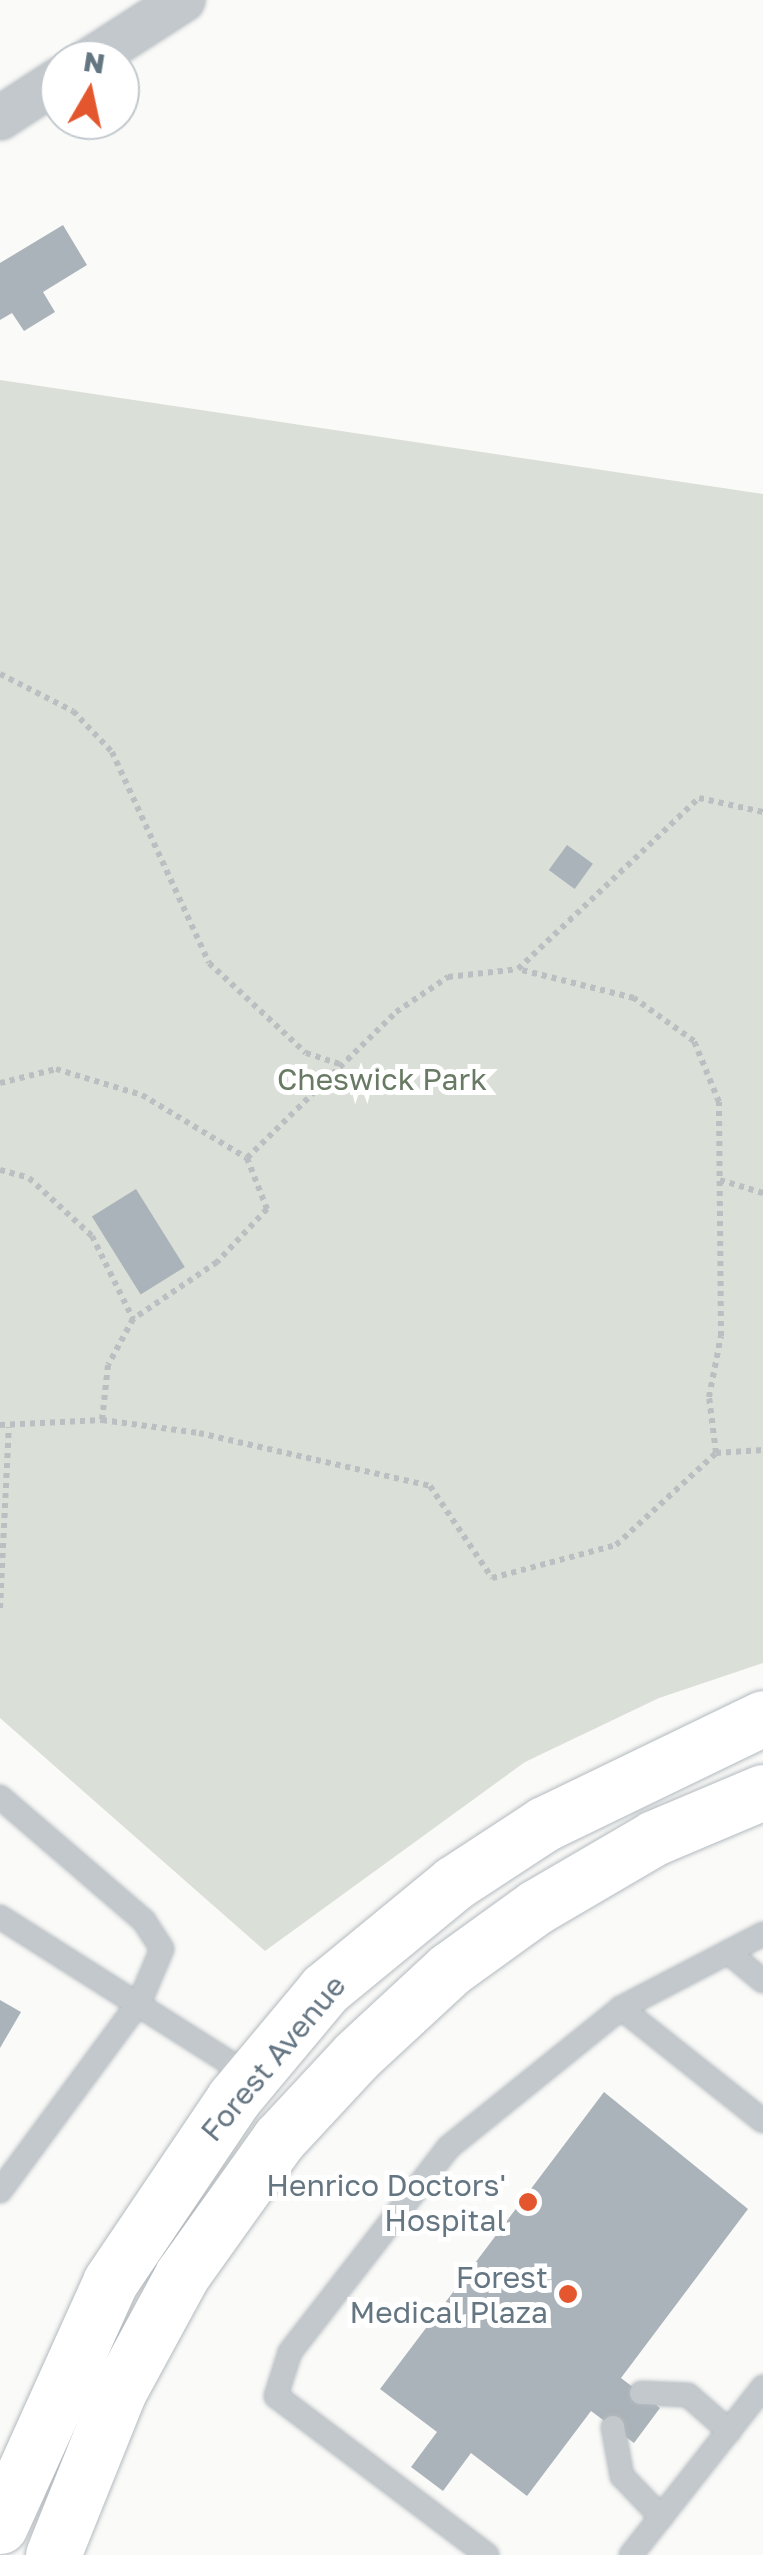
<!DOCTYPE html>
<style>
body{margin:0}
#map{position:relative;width:763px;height:2555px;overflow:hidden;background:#fafaf8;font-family:"Golos Text",sans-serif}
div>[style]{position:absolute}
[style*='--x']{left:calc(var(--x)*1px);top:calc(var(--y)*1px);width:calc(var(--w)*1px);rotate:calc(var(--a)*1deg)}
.green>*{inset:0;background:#dadfd7}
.building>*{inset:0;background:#aab3b9;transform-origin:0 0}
.path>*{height:6px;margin-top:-3px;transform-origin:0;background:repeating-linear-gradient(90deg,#bbbfc2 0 5px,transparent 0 10px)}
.roads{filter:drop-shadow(0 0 2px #b3babf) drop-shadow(0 0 2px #b3babf)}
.lane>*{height:22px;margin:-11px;padding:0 11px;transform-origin:11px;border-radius:11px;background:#c3c8cc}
.street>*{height:42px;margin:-21px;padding:0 21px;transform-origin:21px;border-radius:21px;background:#c3c8cc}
.secondary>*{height:55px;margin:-27.5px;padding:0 27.5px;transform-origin:27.5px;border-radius:27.5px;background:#fff}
.dots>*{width:28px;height:28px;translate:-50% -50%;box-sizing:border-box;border:5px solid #fff;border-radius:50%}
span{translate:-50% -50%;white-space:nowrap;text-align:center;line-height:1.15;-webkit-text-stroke:10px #fff;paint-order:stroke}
.park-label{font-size:30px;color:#687a64}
.street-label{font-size:30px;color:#657683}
.poi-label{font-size:30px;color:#657683}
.right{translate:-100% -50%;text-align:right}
.north{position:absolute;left:40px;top:40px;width:100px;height:100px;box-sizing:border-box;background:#fff;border:2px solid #c1c8cd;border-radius:50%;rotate:9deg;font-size:28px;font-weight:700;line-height:40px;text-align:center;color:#657683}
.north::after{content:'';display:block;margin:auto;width:35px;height:45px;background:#e4572e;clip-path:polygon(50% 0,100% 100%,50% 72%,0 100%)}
</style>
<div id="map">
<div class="green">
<i style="clip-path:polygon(0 380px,763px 494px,763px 1663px,659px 1698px,525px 1762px,265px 1951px,0 1718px)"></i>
</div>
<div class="building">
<i style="clip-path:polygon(63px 225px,87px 265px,43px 292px,55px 312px,24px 331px,12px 313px,0 320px,0 263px)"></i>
<i style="left:567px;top:845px;width:32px;height:31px;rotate:36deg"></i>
<i style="left:136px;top:1189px;width:92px;height:52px;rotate:58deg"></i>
<i style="clip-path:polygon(0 2000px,21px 2012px,0 2048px)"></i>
<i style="clip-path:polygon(604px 2092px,748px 2209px,621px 2378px,660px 2408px,634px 2443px,591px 2411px,527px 2496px,471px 2453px,443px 2491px,411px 2467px,437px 2432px,380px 2389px)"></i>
</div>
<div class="path">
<i style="--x:0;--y:674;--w:82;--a:26.9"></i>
<i style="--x:73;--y:711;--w:57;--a:46.4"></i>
<i style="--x:112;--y:752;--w:232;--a:65.3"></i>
<i style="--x:209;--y:963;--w:132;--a:42.9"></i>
<i style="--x:306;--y:1053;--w:39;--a:18"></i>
<i style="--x:0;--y:1083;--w:58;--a:-14"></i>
<i style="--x:56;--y:1069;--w:90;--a:16.8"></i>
<i style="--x:142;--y:1095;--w:122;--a:31"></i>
<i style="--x:247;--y:1158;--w:55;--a:68.6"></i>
<i style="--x:267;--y:1209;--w:73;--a:133.3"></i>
<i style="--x:217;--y:1262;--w:102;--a:145.8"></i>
<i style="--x:247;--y:1158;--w:209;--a:-44.4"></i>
<i style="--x:396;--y:1012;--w:63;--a:-33.9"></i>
<i style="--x:448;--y:977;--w:70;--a:-6.5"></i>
<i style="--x:0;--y:1170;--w:30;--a:15"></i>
<i style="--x:29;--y:1178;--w:86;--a:42.6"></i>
<i style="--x:92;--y:1236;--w:93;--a:63.7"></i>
<i style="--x:133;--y:1319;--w:52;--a:118.5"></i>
<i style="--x:108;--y:1365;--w:55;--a:96.2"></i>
<i style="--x:720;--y:1180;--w:45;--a:16.8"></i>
<i style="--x:0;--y:1425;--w:102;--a:-2.8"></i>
<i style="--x:102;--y:1420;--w:98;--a:7.6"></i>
<i style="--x:199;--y:1433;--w:237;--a:12.9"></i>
<i style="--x:430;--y:1486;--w:111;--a:56"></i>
<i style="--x:492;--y:1578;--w:128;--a:-14.9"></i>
<i style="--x:616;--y:1545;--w:136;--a:-42.6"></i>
<i style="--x:716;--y:1453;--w:47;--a:-3.7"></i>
<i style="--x:716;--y:1453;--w:56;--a:-97.1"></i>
<i style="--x:709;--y:1397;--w:62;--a:-78.9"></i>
<i style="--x:721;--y:1336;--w:234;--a:-90.5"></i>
<i style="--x:719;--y:1102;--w:66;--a:-112.3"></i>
<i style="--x:694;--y:1041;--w:74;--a:-144.4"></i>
<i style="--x:634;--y:998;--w:120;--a:-166"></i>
<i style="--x:518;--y:969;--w:249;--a:-43.4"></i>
<i style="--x:699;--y:798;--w:66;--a:12.3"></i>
<i style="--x:0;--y:1608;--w:181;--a:-87.2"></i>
</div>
<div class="roads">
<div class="lane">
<i style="--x:0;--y:1797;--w:190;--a:40.7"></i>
<i style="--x:144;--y:1921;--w:33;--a:57"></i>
<i style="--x:162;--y:1949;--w:56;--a:112.9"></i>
<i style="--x:140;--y:2001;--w:236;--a:126.4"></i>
<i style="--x:0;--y:1917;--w:299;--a:32.4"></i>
<i style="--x:728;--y:1952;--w:45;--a:39.6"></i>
<i style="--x:621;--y:2008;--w:181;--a:38.5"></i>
<i style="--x:641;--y:2393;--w:47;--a:2.4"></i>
<i style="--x:688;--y:2395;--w:55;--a:41.3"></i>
<i style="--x:613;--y:2427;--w:50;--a:79.6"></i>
<i style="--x:622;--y:2476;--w:57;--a:46.4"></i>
<i style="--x:487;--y:2555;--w:264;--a:-143"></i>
<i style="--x:276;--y:2396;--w:46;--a:-72.3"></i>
<i style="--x:290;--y:2352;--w:259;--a:-52.2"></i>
<i style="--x:449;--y:2147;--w:221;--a:-38.9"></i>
<i style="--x:621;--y:2008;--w:160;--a:-27.5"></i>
<i style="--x:631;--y:2555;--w:214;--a:-51.8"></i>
</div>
<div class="street">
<i style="--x:90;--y:60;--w:111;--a:-32.8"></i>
<i style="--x:0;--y:118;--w:72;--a:-33"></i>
</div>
<div class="secondary">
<i style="--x:0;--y:2526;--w:268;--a:-65.7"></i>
<i style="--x:110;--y:2282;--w:222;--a:-56"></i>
<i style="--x:234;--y:2098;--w:142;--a:-50.1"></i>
<i style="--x:325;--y:1989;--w:167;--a:-39.4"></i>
<i style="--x:454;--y:1883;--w:108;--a:-33.2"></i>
<i style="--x:544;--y:1824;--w:243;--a:-25.8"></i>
<i style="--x:53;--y:2555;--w:175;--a:-68.1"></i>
<i style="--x:118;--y:2393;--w:134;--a:-61.5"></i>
<i style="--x:182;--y:2275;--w:167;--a:-54.5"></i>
<i style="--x:279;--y:2139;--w:113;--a:-47.1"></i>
<i style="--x:356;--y:2056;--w:128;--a:-42.8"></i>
<i style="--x:450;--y:1969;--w:106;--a:-35.8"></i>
<i style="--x:536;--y:1907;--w:137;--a:-30.3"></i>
<i style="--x:654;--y:1838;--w:118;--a:-22.9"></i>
</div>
</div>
<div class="dots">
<i style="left:528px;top:2202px;background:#e4572e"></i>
<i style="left:568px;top:2294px;background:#e4572e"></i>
</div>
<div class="park-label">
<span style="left:382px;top:1079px">Cheswick Park</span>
</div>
<div class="street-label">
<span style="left:273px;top:2058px;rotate:-50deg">Forest Avenue</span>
</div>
<div class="poi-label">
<span class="right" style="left:506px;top:2202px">Henrico Doctors'<br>Hospital</span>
<span class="right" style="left:548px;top:2294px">Forest<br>Medical Plaza</span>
</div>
<div class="north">N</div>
</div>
